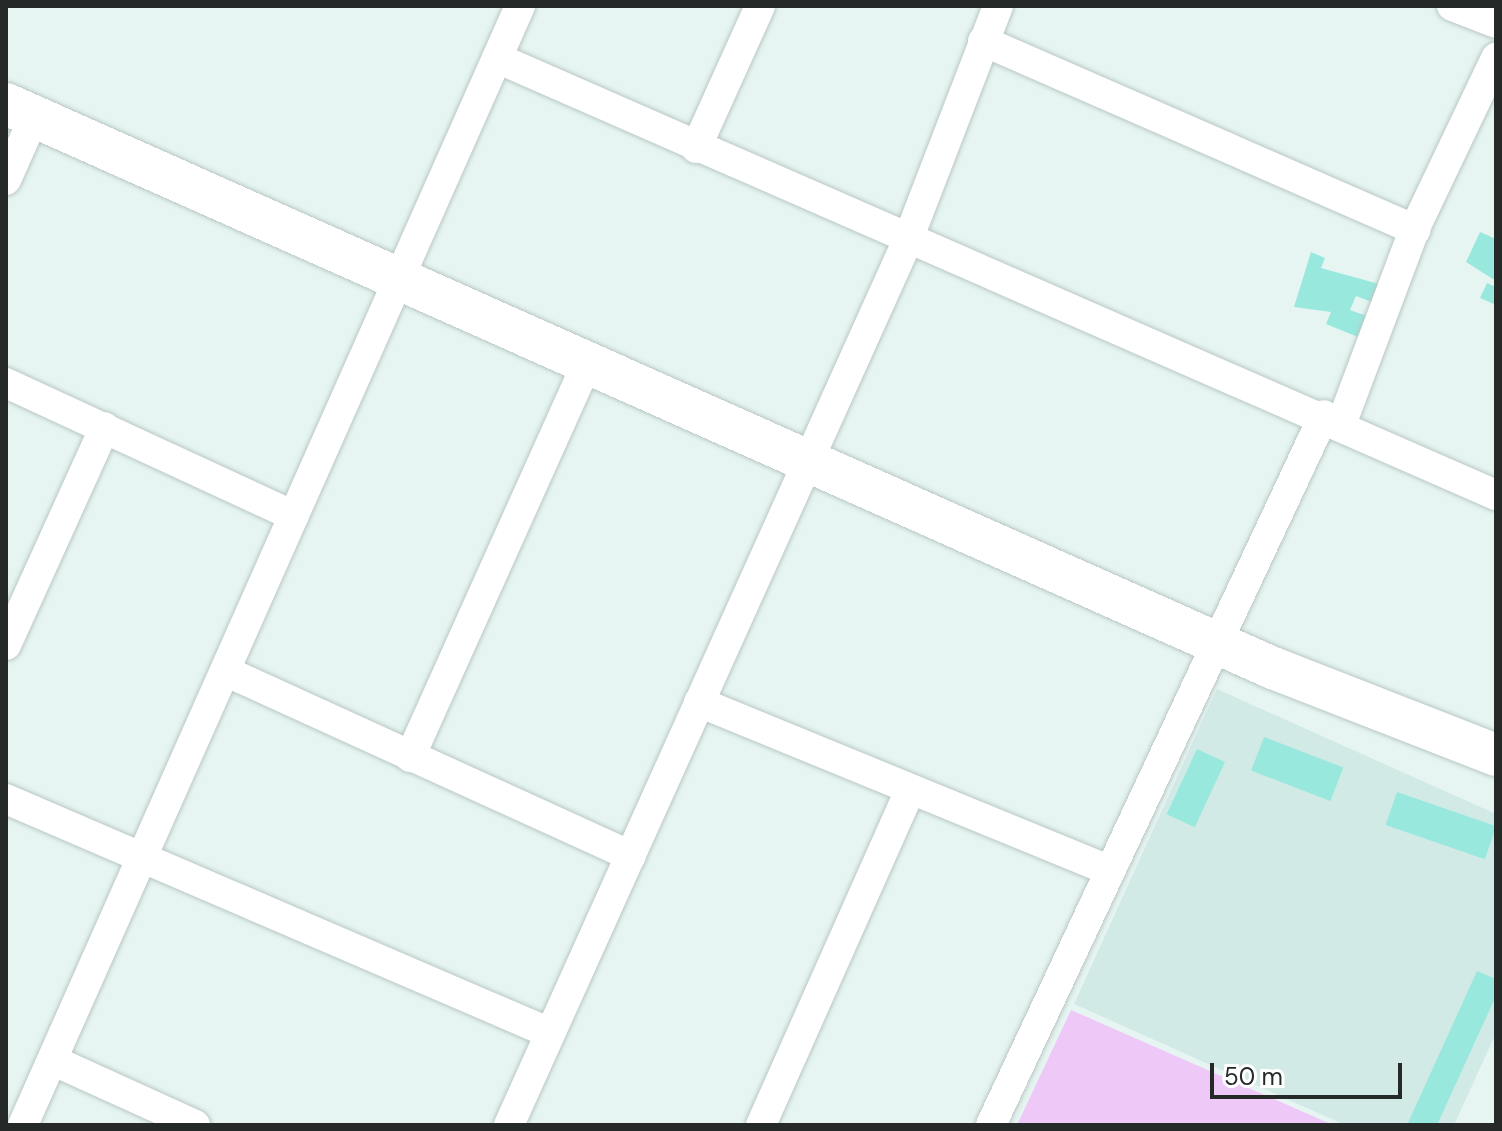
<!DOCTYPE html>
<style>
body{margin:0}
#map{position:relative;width:1502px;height:1131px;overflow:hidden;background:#e6f5f2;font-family:"DM Sans",sans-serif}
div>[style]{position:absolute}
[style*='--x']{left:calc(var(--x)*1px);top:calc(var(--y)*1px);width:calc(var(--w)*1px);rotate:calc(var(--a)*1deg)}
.built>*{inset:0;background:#d1eae6}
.green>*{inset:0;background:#eec9f8}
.building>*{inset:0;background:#99e8dd;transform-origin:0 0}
.roads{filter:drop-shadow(0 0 2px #b9c7c5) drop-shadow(0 0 2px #b9c7c5)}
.minor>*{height:30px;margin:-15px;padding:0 15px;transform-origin:15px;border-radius:15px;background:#fff}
.secondary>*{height:42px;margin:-21px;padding:0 21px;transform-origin:21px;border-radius:21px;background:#fff}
span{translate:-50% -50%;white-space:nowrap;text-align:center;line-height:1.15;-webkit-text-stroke:8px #fff;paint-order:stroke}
.frame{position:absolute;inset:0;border:8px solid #252a29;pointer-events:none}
.scale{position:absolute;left:1210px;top:1063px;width:192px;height:36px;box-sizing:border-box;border:4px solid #252a29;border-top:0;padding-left:10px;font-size:24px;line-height:28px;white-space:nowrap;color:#252a29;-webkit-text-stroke:6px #fff;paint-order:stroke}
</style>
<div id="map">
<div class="built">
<i style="clip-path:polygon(1217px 689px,1496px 814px,1496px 1033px,1454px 1125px,1345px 1125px,1074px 1004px)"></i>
</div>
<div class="green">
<i style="clip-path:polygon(1071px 1010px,1333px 1125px,1017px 1125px)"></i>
</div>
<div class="building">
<i style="clip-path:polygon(1480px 232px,1496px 239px,1496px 281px,1466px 262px)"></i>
<i style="clip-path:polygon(1311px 252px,1325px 258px,1321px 268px,1379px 284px,1372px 302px,1356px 296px,1350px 310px,1367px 316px,1358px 337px,1326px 324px,1331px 312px,1294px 307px)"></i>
<i style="clip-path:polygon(1487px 283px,1496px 287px,1496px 305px,1480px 298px)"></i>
<i style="left:1264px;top:737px;width:85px;height:36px;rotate:21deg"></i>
<i style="left:1197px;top:749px;width:31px;height:72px;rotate:25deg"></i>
<i style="left:1397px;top:792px;width:105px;height:35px;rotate:19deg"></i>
<i style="clip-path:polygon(1477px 971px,1496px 979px,1496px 996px,1437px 1125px,1407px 1125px)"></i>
</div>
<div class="roads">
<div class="minor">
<i style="--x:1452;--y:6;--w:47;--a:21.1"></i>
<i style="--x:983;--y:41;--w:472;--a:23.6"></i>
<i style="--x:497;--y:58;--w:1090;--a:23.63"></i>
<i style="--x:696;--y:148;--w:156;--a:-65.7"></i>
<i style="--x:6;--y:180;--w:69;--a:-66"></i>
<i style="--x:6;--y:383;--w:317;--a:24.8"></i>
<i style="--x:1342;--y:422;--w:205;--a:-69.4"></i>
<i style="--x:1414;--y:230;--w:191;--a:-64.5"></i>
<i style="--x:6;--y:645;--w:239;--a:-65.6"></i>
<i style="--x:225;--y:671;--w:446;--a:24.5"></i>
<i style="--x:699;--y:702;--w:443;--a:22.3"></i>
<i style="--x:410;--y:757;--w:432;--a:-65.8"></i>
<i style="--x:6;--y:799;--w:592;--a:23.27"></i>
<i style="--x:52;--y:1060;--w:157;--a:24.4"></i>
<i style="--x:23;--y:1125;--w:1224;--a:-66.05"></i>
<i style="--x:509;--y:1125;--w:969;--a:-65.74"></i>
<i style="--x:907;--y:242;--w:253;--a:-68.9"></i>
<i style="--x:761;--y:1125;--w:366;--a:-66"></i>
<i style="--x:991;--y:1125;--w:784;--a:-64.87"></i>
</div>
<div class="secondary">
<i style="--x:6;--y:104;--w:1387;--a:24"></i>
<i style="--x:1273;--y:668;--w:239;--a:21.3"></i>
</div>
</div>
<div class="frame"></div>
<div class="scale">50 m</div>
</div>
